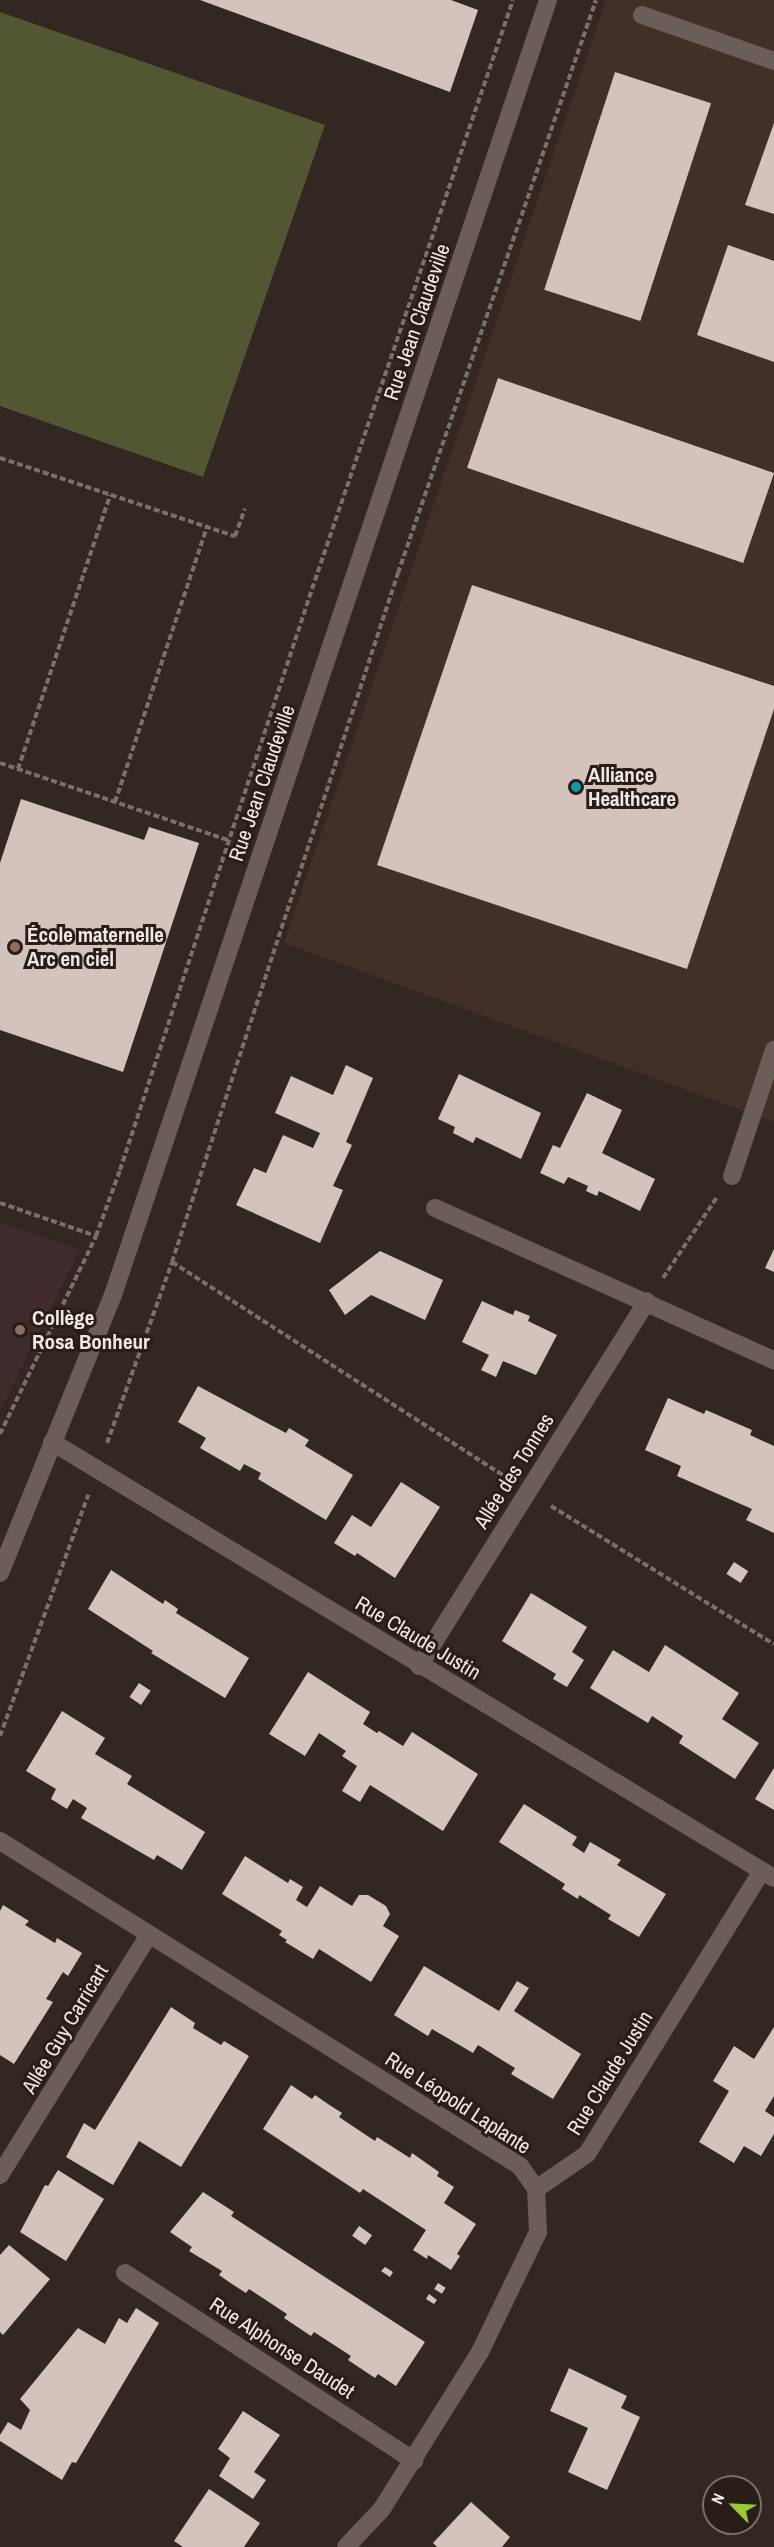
<!DOCTYPE html>
<meta charset="utf-8">
<style>
body{margin:0}
#map{position:relative;width:774px;height:2547px;overflow:hidden;background:#332722;font-family:"Archivo Narrow",sans-serif}
div>[style]{position:absolute}
[style*='--x']{left:calc(var(--x)*1px);top:calc(var(--y)*1px);width:calc(var(--w)*1px);rotate:calc(var(--a)*1deg)}
.built>*{inset:0;background:#422f27}
.education>*{inset:0;background:#3f2b2b}
.green>*{inset:0;background:#525633}
.building>*{inset:0;background:#d3c3bc;transform-origin:0 0}
.path>*{height:4px;margin-top:-2px;transform-origin:0;background:repeating-linear-gradient(90deg,#7a706b 0 6px,transparent 0 9px)}
.minor>*{height:18px;margin:-9px;padding:0 9px;transform-origin:9px;border-radius:9px;background:#6b5d57}
.dots>*{width:16px;height:16px;translate:-50% -50%;box-sizing:border-box;border:3px solid #291d18;border-radius:50%}
span{translate:-50% -50%;white-space:nowrap;text-align:center;line-height:1.15;-webkit-text-stroke:6px #291d18;paint-order:stroke}
.street-label{font-size:21px;color:#f1e8e5}
.poi-label{font-size:21px;color:#f1e8e5;font-weight:700}
.left{translate:0 -50%;text-align:left}
.north{position:absolute;left:702px;top:2475px;width:60px;height:60px;box-sizing:border-box;background:#291d18;border:2px solid #796e6a;border-radius:50%;rotate:294deg;font-size:16px;font-weight:700;line-height:24px;text-align:center;color:#f1e8e5}
.north::after{content:'';display:block;margin:auto;width:21px;height:27px;background:#9acb34;clip-path:polygon(50% 0,100% 100%,50% 72%,0 100%)}
</style>
<div id="map">
<div class="built">
<i style="clip-path:polygon(606px 0,774px 0,774px 1122px,284px 943px)"></i>
</div>
<div class="education">
<i style="clip-path:polygon(0 1223px,80px 1249px,0 1411px)"></i>
</div>
<div class="green">
<i style="clip-path:polygon(0 12px,325px 125px,203px 477px,0 406px)"></i>
</div>
<div class="building">
<i style="clip-path:polygon(200px 0,451px 0,478px 10px,450px 92px)"></i>
<i style="left:615px;top:72px;width:101px;height:229px;rotate:18deg"></i>
<i style="clip-path:polygon(774px 123px,774px 214px,745px 205px)"></i>
<i style="clip-path:polygon(728px 245px,774px 261px,774px 362px,697px 335px)"></i>
<i style="left:498px;top:378px;width:292px;height:95px;rotate:19deg"></i>
<i style="clip-path:polygon(472px 585px,774px 686px,774px 709px,687px 969px,377px 865px)"></i>
<i style="clip-path:polygon(21px 799px,144px 840px,149px 827px,199px 843px,123px 1072px,0 1030px,0 863px)"></i>
<i style="clip-path:polygon(346px 1065px,373px 1078px,346px 1142px,352px 1145px,333px 1186px,343px 1190px,320px 1243px,236px 1205px,254px 1168px,266px 1173px,283px 1135px,313px 1148px,320px 1133px,275px 1113px,291px 1076px,333px 1095px)"></i>
<i style="clip-path:polygon(459px 1074px,541px 1113px,521px 1159px,476px 1137px,473px 1143px,453px 1133px,455px 1127px,438px 1119px)"></i>
<i style="clip-path:polygon(587px 1093px,622px 1110px,602px 1153px,655px 1179px,640px 1211px,599px 1191px,597px 1196px,586px 1191px,588px 1186px,568px 1177px,564px 1184px,540px 1173px,553px 1145px,560px 1148px)"></i>
<i style="clip-path:polygon(774px 1249px,774px 1272px,765px 1268px)"></i>
<i style="clip-path:polygon(380px 1251px,443px 1280px,425px 1320px,371px 1295px,345px 1315px,329px 1290px)"></i>
<i style="clip-path:polygon(482px 1301px,513px 1315px,515px 1310px,530px 1316px,528px 1321px,557px 1335px,536px 1375px,503px 1361px,496px 1377px,481px 1370px,489px 1355px,462px 1342px)"></i>
<i style="clip-path:polygon(198px 1386px,286px 1433px,289px 1428px,309px 1440px,305px 1446px,353px 1475px,326px 1520px,258px 1479px,261px 1473px,244px 1464px,240px 1471px,200px 1448px,206px 1438px,178px 1422px)"></i>
<i style="clip-path:polygon(668px 1398px,704px 1414px,706px 1410px,752px 1430px,750px 1435px,774px 1446px,774px 1533px,746px 1520px,752px 1509px,677px 1476px,681px 1466px,645px 1450px)"></i>
<i style="clip-path:polygon(401px 1482px,440px 1507px,395px 1578px,357px 1553px,355px 1556px,334px 1543px,352px 1515px,371px 1527px)"></i>
<i style="left:734px;top:1562px;width:17px;height:14px;rotate:33deg"></i>
<i style="clip-path:polygon(111px 1570px,163px 1604px,165px 1600px,178px 1609px,176px 1613px,249px 1658px,225px 1698px,151px 1653px,153px 1651px,88px 1609px)"></i>
<i style="clip-path:polygon(531px 1593px,587px 1627px,572px 1652px,584px 1660px,567px 1687px,553px 1679px,556px 1674px,502px 1641px)"></i>
<i style="clip-path:polygon(665px 1645px,739px 1693px,722px 1719px,759px 1743px,735px 1779px,679px 1743px,683px 1736px,652px 1716px,648px 1723px,590px 1688px,613px 1650px,649px 1672px)"></i>
<i style="clip-path:polygon(308px 1672px,370px 1712px,363px 1724px,377px 1733px,379px 1731px,403px 1746px,412px 1732px,478px 1774px,443px 1831px,370px 1785px,360px 1802px,342px 1791px,357px 1766px,342px 1756px,346px 1751px,319px 1733px,305px 1756px,269px 1734px)"></i>
<i style="left:139px;top:1683px;width:14px;height:17px;rotate:34deg"></i>
<i style="clip-path:polygon(62px 1711px,105px 1738px,95px 1754px,132px 1776px,127px 1784px,205px 1832px,182px 1870px,157px 1855px,154px 1860px,81px 1818px,87px 1808px,73px 1799px,67px 1809px,51px 1799px,56px 1789px,26px 1771px)"></i>
<i style="clip-path:polygon(774px 1768px,774px 1810px,755px 1799px)"></i>
<i style="clip-path:polygon(524px 1804px,577px 1837px,572px 1845px,584px 1853px,590px 1842px,621px 1860px,617px 1865px,666px 1894px,639px 1937px,608px 1919px,611px 1915px,579px 1895px,578px 1899px,562px 1889px,565px 1884px,499px 1842px)"></i>
<i style="clip-path:polygon(245px 1856px,288px 1883px,290px 1879px,303px 1887px,296px 1900px,307px 1907px,320px 1886px,352px 1906px,359px 1895px,368px 1895px,386px 1906px,390px 1914px,383px 1926px,399px 1936px,371px 1982px,319px 1949px,313px 1959px,285px 1942px,287px 1940px,279px 1935px,282px 1931px,222px 1894px)"></i>
<i style="clip-path:polygon(3px 1905px,29px 1921px,25px 1925px,55px 1943px,57px 1938px,82px 1953px,68px 1976px,63px 1972px,46px 1999px,53px 2002px,14px 2064px,0 2055px,0 1911px)"></i>
<i style="clip-path:polygon(424px 1966px,499px 2011px,517px 1981px,529px 1988px,514px 2011px,581px 2054px,553px 2099px,511px 2074px,515px 2068px,478px 2045px,473px 2053px,432px 2029px,428px 2036px,394px 2015px)"></i>
<i style="clip-path:polygon(171px 2007px,195px 2023px,193px 2028px,221px 2045px,224px 2041px,249px 2056px,181px 2167px,139px 2141px,113px 2185px,66px 2157px,84px 2123px,95px 2130px)"></i>
<i style="clip-path:polygon(774px 2027px,774px 2096px,765px 2111px,774px 2117px,774px 2134px,761px 2156px,744px 2146px,734px 2163px,699px 2142px,729px 2091px,713px 2081px,734px 2046px,754px 2059px)"></i>
<i style="clip-path:polygon(291px 2085px,312px 2099px,315px 2095px,328px 2104px,342px 2113px,339px 2117px,375px 2141px,377px 2137px,410px 2158px,412px 2153px,439px 2172px,437px 2176px,454px 2187px,444px 2203px,476px 2224px,457px 2254px,460px 2256px,451px 2270px,428px 2255px,427px 2259px,413px 2250px,426px 2230px,363px 2189px,360px 2193px,263px 2129px)"></i>
<i style="clip-path:polygon(58px 2170px,104px 2199px,66px 2261px,20px 2232px,45px 2185px,48px 2186px)"></i>
<i style="clip-path:polygon(203px 2192px,234px 2212px,231px 2216px,425px 2342px,396px 2386px,378px 2374px,375px 2378px,348px 2360px,351px 2356px,314px 2332px,311px 2336px,284px 2318px,287px 2314px,249px 2289px,246px 2293px,232px 2284px,219px 2275px,222px 2271px,189px 2251px,192px 2247px,170px 2232px)"></i>
<i style="left:359px;top:2226px;width:16px;height:12px;rotate:35deg"></i>
<i style="clip-path:polygon(9px 2245px,50px 2279px,3px 2335px,0 2332px,0 2255px)"></i>
<i style="clip-path:polygon(385px 2267px,393px 2272px,390px 2277px,381px 2271px)"></i>
<i style="left:438px;top:2283px;width:9px;height:7px;rotate:32deg"></i>
<i style="clip-path:polygon(429px 2294px,437px 2300px,434px 2304px,426px 2299px)"></i>
<i style="clip-path:polygon(136px 2308px,159px 2323px,76px 2463px,72px 2462px,62px 2480px,0 2441px,0 2435px,8px 2422px,21px 2430px,30px 2410px,20px 2399px,78px 2328px,105px 2344px,119px 2318px,127px 2323px)"></i>
<i style="clip-path:polygon(569px 2368px,627px 2396px,621px 2408px,640px 2417px,607px 2490px,568px 2472px,588px 2428px,550px 2411px)"></i>
<i style="clip-path:polygon(243px 2411px,280px 2435px,254px 2472px,266px 2480px,253px 2499px,219px 2476px,230px 2458px,218px 2449px)"></i>
<i style="clip-path:polygon(209px 2489px,260px 2523px,244px 2547px,183px 2547px,174px 2541px)"></i>
<i style="clip-path:polygon(471px 2502px,510px 2537px,502px 2547px,437px 2547px,433px 2543px)"></i>
</div>
<div class="path">
<i style="--x:0;--y:458;--w:248;--a:18.4"></i>
<i style="--x:235;--y:536;--w:29;--a:-70"></i>
<i style="--x:0;--y:763;--w:243;--a:18.7"></i>
<i style="--x:18;--y:769;--w:289;--a:-71.4"></i>
<i style="--x:115;--y:802;--w:290;--a:-71.5"></i>
<i style="--x:0;--y:1203;--w:102;--a:19"></i>
<i style="--x:172;--y:1262;--w:395;--a:32.8"></i>
<i style="--x:663;--y:1278;--w:97;--a:-56.3"></i>
<i style="--x:0;--y:1434;--w:220;--a:-64.1"></i>
<i style="--x:96;--y:1236;--w:70;--a:-70"></i>
<i style="--x:120;--y:1170;--w:612;--a:-71.71"></i>
<i style="--x:312;--y:589;--w:622;--a:-71.16"></i>
<i style="--x:107;--y:1443;--w:192;--a:-70.2"></i>
<i style="--x:172;--y:1262;--w:725;--a:-71.84"></i>
<i style="--x:398;--y:573;--w:606;--a:-70.94"></i>
<i style="--x:551;--y:1506;--w:262;--a:31.8"></i>
<i style="--x:0;--y:1736;--w:257;--a:-69.9"></i>
</div>
<div class="minor">
<i style="--x:642;--y:15;--w:140;--a:19.2"></i>
<i style="--x:732;--y:1176;--w:133;--a:-71.6"></i>
<i style="--x:435;--y:1208;--w:372;--a:24.2"></i>
<i style="--x:52;--y:1442;--w:843;--a:31.13"></i>
<i style="--x:0;--y:1573;--w:300;--a:-67.9"></i>
<i style="--x:113;--y:1295;--w:1366;--a:-71.43"></i>
<i style="--x:419;--y:1666;--w:430;--a:-58"></i>
<i style="--x:0;--y:1841;--w:613;--a:32.01"></i>
<i style="--x:520;--y:2166;--w:28;--a:55"></i>
<i style="--x:536;--y:2189;--w:43;--a:87.3"></i>
<i style="--x:538;--y:2232;--w:133;--a:115.8"></i>
<i style="--x:480;--y:2352;--w:185;--a:122"></i>
<i style="--x:382;--y:2509;--w:52;--a:133.5"></i>
<i style="--x:0;--y:2175;--w:282;--a:-58.2"></i>
<i style="--x:536;--y:2189;--w:62;--a:-34.5"></i>
<i style="--x:587;--y:2154;--w:333;--a:-58.3"></i>
<i style="--x:125;--y:2273;--w:345;--a:33"></i>
</div>
<div class="dots">
<i style="left:576px;top:787px;background:#0f9aa8"></i>
<i style="left:15px;top:947px;background:#8d6e63"></i>
<i style="left:20px;top:1330px;background:#8d6e63"></i>
</div>
<div class="street-label">
<span style="left:417px;top:322px;rotate:-71deg">Rue Jean Claudeville</span>
<span style="left:262px;top:783px;rotate:-71deg">Rue Jean Claudeville</span>
<span style="left:514px;top:1471px;rotate:-58deg">Allée des Tonnes</span>
<span style="left:418px;top:1638px;rotate:31deg">Rue Claude Justin</span>
<span style="left:65px;top:2029px;rotate:-59deg">Allée Guy Carricart</span>
<span style="left:610px;top:2073px;rotate:-58deg">Rue Claude Justin</span>
<span style="left:458px;top:2103px;rotate:33deg">Rue Léopold Laplante</span>
<span style="left:282px;top:2348px;rotate:33deg">Rue Alphonse Daudet</span>
</div>
<div class="poi-label">
<span class="left" style="left:588px;top:787px">Alliance<br>Healthcare</span>
<span class="left" style="left:27px;top:947px">École maternelle<br>Arc en ciel</span>
<span class="left" style="left:32px;top:1330px">Collège<br>Rosa Bonheur</span>
</div>
<div class="north">N</div>
</div>
